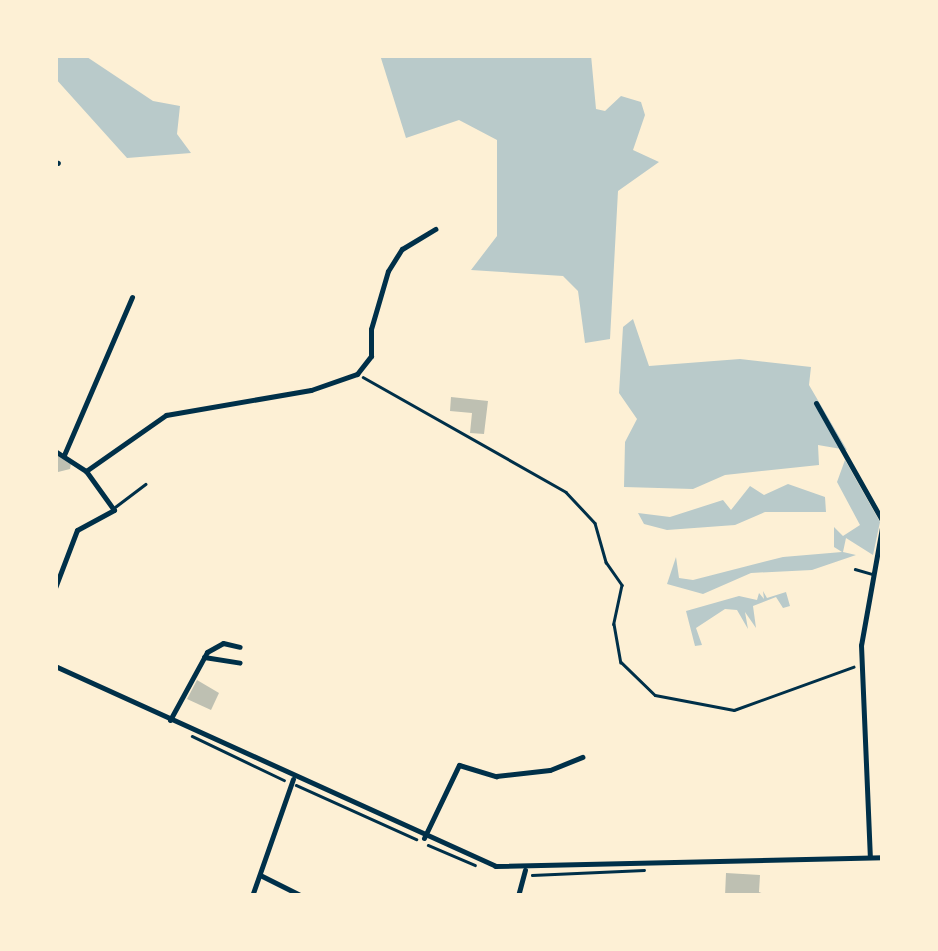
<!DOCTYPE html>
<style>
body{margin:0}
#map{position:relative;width:938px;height:951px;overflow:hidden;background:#fdf0d5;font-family:Mulish,sans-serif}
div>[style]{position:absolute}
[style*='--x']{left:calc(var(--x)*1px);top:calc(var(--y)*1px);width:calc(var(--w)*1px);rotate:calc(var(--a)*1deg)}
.green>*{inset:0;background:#b9caca}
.building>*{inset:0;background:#bec0b2}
.path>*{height:2.5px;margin:-1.25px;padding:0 1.25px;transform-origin:1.25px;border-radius:1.25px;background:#003049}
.service>*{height:2.5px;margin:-1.25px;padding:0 1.25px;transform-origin:1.25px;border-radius:1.25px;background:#003049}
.minor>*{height:5px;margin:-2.5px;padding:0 2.5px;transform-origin:2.5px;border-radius:2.5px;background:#003049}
.tertiary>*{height:5px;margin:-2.5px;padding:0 2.5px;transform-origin:2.5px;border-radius:2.5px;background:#003049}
span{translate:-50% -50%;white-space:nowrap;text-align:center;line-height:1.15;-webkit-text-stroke:9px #fdf0d5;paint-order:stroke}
.frame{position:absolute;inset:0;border:58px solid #fdf0d5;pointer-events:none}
</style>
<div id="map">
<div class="green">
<i style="clip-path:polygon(55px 55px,84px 55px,153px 101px,180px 106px,177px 134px,191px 153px,127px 158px,55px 78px)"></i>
<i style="clip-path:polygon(380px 55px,591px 55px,596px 109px,605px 111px,621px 96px,641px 102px,645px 115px,633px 150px,659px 162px,618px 191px,610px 339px,585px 343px,578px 291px,563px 276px,471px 270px,497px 236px,497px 140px,459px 120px,406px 138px)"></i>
<i style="clip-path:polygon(633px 319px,649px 366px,740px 359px,811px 367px,809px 385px,847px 450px,818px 445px,819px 465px,725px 475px,693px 489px,624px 487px,625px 442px,637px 419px,619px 393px,623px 327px)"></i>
<i style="clip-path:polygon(845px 460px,880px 522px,873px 555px,846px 538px,843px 552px,856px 555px,812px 570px,751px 573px,703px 594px,667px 584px,676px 557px,679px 578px,693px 580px,783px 557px,842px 552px,834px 547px,834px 527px,843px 536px,860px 525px,837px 482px)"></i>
<i style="clip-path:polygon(788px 484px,825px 497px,826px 512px,765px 512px,735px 525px,667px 530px,644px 524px,638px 513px,670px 517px,723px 500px,731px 510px,750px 486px,764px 495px)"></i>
<i style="clip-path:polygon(763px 591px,767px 598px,786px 592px,790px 606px,783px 608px,776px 597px,753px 606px,756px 628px,745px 612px,748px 629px,737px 610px,725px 609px,696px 628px,702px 645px,695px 646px,686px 611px,739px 596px,757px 600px,759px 593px,764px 599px)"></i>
</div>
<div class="building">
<i style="clip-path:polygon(451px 397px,488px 401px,484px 434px,470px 433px,472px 413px,450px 411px)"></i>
<i style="clip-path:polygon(55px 452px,71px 463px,70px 469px,58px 472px)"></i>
<i style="clip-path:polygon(197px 680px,219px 693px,211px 710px,187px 699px)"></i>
<i style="clip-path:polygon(726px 873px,760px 875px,759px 892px,769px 896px,725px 896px)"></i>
</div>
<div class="path">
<i style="--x:363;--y:377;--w:233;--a:29.5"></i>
<i style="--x:566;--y:492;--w:42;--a:46.9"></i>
<i style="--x:595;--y:523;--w:41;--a:74.2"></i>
<i style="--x:606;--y:562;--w:28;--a:55"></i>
<i style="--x:622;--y:585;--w:40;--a:102"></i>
<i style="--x:614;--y:624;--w:39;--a:80"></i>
<i style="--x:621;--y:662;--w:47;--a:44.1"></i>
<i style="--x:655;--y:695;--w:80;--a:10.8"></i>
<i style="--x:734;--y:710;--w:127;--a:-19.9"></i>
<i style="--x:192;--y:736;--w:102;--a:25.6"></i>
<i style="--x:296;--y:785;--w:132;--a:24.2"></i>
<i style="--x:428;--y:845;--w:51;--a:23.1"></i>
<i style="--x:532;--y:875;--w:112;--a:-2.6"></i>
</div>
<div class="service">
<i style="--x:115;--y:507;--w:38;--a:-37"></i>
<i style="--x:855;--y:569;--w:18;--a:16"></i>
</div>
<div class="minor">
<i style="--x:55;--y:162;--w:3;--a:18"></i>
<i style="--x:816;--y:403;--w:137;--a:60.6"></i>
<i style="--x:883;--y:522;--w:125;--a:100.1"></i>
<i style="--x:861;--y:645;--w:212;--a:87.6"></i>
<i style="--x:55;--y:451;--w:37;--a:33"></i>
<i style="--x:86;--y:471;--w:48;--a:54.3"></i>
<i style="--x:114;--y:510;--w:42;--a:151.6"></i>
<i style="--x:77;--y:530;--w:62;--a:110.8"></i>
<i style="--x:64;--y:455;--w:172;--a:-66.7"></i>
<i style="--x:86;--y:471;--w:98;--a:-35"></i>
<i style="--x:166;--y:415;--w:147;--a:-9.8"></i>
<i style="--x:311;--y:390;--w:49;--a:-19.2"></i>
<i style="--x:357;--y:374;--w:23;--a:-52"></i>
<i style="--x:371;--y:356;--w:27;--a:-90"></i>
<i style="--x:371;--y:329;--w:60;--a:-73.7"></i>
<i style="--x:388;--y:271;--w:26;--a:-58"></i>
<i style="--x:402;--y:249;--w:39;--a:-31"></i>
<i style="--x:204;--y:657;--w:36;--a:9"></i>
<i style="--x:170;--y:720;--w:77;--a:-61.4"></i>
<i style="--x:207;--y:652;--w:18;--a:-29"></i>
<i style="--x:223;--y:643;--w:17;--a:13"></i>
<i style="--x:424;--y:838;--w:81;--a:-64.4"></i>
<i style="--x:459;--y:765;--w:39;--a:17"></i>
<i style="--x:496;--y:776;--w:54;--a:-6.3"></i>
<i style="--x:550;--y:770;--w:35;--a:-22"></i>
<i style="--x:260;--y:875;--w:47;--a:26.6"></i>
<i style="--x:252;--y:896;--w:124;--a:-70.7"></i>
<i style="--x:518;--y:896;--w:27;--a:-75"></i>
</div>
<div class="tertiary">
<i style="--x:55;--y:666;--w:483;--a:24.4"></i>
<i style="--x:495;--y:866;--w:388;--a:-1.3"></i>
</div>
<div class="frame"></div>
</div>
